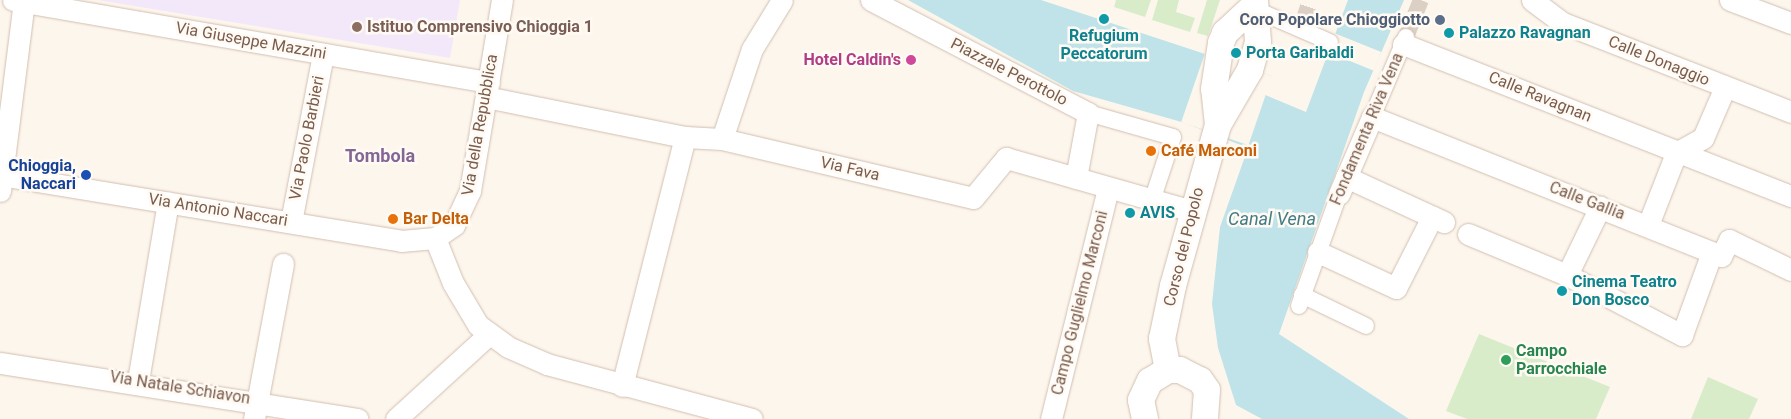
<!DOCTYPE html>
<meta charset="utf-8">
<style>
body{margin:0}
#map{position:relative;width:1791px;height:419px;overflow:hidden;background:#fdf6ec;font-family:Roboto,sans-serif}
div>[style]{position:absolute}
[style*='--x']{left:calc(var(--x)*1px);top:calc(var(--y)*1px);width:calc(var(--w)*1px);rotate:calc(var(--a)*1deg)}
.education>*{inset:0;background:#f3e8fa}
.green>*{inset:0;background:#d8ecc9}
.water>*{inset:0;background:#bfe3e8}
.pier>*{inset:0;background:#fdf6ec;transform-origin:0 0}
.pedestrian-tunnel>*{height:16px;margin-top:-8px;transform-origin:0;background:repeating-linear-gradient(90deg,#dcd0c4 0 16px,transparent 0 24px)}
.roads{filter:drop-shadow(0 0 1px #d1beb0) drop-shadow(0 0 1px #d1beb0)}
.pedestrian>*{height:16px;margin:-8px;padding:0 8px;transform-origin:8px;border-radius:8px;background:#fff}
.minor>*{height:21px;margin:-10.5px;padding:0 10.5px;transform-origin:10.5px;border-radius:10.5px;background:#fff}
.tertiary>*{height:26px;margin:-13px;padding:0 13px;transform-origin:13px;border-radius:13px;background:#fff}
.dots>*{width:14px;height:14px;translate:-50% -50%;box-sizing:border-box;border:2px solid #fffaf3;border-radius:50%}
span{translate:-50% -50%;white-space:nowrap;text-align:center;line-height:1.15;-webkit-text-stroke:5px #fffaf3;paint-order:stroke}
.service-label{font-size:16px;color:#4e5e75;font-weight:700}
.right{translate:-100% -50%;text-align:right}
.education-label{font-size:16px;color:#785e54;font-weight:700}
.left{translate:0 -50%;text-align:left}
.culture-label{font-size:16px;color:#0d838f;font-weight:700}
.street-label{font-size:16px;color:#7a5c4d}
.hotel-label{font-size:16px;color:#b23c85;font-weight:700}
.food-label{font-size:16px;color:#c56008;font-weight:700}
.transit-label{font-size:16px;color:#164399;font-weight:700}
.leisure-label{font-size:16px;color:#27864d;font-weight:700}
.neighbourhood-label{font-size:18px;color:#846695;font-weight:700}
.water-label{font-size:18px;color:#437c86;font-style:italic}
</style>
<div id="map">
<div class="education">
<i style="clip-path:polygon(97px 0,460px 0,450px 58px)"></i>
</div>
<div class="green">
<i style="clip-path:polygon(1116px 0,1151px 0,1145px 17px,1114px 7px)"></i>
<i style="clip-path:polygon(1158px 0,1179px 0,1176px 12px,1195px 18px,1190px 32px,1152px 20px)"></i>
<i style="clip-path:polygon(1207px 0,1220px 0,1208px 36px,1197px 33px)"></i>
<i style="clip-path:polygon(1479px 334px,1610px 387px,1596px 419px,1467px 419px,1446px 411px)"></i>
<i style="clip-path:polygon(1708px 377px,1758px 399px,1749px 419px,1691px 419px)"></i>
</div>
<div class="water">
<i style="clip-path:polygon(908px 0,1041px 0,1272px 76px,1263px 94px,1306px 112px,1348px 0,1404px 0,1364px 92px,1279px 334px,1409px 419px,1262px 419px,1236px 405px,1218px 348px,1212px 304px,1220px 227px,1248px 148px,1185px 123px,1073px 91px)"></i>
</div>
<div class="pier">
<i style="left:1334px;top:33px;width:51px;height:20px;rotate:22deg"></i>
<i style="left:1205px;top:53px;width:71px;height:73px;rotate:19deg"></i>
</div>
<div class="pedestrian-tunnel">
<i style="--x:1303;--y:22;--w:23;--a:-72"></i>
<i style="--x:1406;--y:37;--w:40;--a:-68"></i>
</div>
<div class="roads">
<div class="pedestrian">
<i style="--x:1252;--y:8;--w:85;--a:23.6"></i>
<i style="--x:1088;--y:113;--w:88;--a:15.8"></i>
<i style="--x:1173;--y:137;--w:64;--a:108.2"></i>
<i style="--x:1372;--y:117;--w:87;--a:-67"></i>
<i style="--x:1302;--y:295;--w:71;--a:25.8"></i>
<i style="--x:1299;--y:306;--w:119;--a:-70.3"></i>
</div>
<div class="minor">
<i style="--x:13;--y:0;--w:483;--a:9.8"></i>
<i style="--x:871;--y:0;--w:245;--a:27.5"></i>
<i style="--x:1088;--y:113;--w:66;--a:100.5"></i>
<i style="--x:1532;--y:0;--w:39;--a:37"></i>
<i style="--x:1563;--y:23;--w:245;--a:21.3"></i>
<i style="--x:1730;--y:0;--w:65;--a:20.7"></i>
<i style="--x:1403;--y:44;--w:417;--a:21.4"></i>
<i style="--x:486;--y:97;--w:203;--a:11.4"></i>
<i style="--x:685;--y:137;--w:37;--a:3"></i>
<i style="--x:722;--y:139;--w:258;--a:13.2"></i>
<i style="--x:973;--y:198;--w:52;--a:-50.5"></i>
<i style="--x:1006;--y:158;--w:193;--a:15.9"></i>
<i style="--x:722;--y:139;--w:95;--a:-71.6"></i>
<i style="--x:752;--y:49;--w:57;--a:-58.5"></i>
<i style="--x:0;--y:175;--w:406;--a:9.3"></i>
<i style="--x:401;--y:241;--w:34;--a:-5"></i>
<i style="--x:435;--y:238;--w:23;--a:-34"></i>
<i style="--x:454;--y:225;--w:38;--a:-65"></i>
<i style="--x:470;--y:191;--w:194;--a:-80.5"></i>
<i style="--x:1346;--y:177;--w:108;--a:24.7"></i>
<i style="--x:0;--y:191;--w:193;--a:-82.8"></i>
<i style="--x:1339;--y:194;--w:84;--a:-66.8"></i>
<i style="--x:1372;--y:117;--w:376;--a:21.7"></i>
<i style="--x:1721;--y:256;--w:18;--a:-63"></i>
<i style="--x:1729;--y:240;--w:69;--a:25.8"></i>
<i style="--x:291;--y:222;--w:171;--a:-79.2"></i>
<i style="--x:1648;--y:225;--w:77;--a:-68.7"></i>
<i style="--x:1676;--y:153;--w:31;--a:-29"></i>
<i style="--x:1703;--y:138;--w:56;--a:-66.7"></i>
<i style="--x:1468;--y:234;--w:107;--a:22.5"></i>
<i style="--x:1567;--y:275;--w:76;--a:-64.1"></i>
<i style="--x:435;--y:238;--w:48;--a:68.2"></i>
<i style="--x:453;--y:283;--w:49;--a:59.2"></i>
<i style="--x:478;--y:325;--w:37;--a:36"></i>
<i style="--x:508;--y:347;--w:43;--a:23.6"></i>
<i style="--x:547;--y:364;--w:212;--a:15"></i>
<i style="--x:1318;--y:252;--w:86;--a:24.8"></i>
<i style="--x:1396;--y:288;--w:80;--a:-63.1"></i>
<i style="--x:1567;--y:275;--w:130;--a:27.6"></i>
<i style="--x:1682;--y:335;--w:88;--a:-70.1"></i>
<i style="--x:0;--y:363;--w:362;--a:8.9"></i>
<i style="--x:138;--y:381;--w:181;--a:-80.5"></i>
<i style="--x:622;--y:386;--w:257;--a:-75.8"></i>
<i style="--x:254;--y:419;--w:158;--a:-79.4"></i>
<i style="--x:396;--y:419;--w:125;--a:-42.4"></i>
<i style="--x:1051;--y:419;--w:238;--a:-76.1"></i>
</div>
<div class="tertiary">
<i style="--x:1218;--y:125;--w:36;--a:-96"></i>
<i style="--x:1214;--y:89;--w:47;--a:-81.3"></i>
<i style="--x:1221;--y:43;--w:11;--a:-68"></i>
<i style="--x:1225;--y:33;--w:37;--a:-43"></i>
<i style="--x:1168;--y:370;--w:32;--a:-101"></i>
<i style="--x:1162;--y:339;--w:54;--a:-78.3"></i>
<i style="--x:1173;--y:286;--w:167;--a:-74.4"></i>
<i style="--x:1218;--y:125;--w:64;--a:-59.8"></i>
<i style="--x:1250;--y:70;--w:29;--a:-74"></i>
<i style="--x:1258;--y:42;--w:42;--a:-94.1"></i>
<i style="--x:1145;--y:419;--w:19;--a:-102"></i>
<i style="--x:1141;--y:400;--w:21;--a:-65"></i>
<i style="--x:1150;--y:381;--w:21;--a:-31"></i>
<i style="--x:1168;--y:370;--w:12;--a:0"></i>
<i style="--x:1180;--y:370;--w:22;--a:27"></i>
<i style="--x:1200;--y:380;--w:12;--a:55"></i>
<i style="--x:1207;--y:390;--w:29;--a:94"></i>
</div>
</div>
<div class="dots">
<i style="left:1104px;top:19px;background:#0f9aa8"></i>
<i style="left:1440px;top:20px;background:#5c6f8a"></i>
<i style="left:357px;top:27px;background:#8d6e63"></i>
<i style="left:1449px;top:33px;background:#0f9aa8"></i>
<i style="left:1236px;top:53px;background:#0f9aa8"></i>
<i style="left:911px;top:60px;background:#d1479c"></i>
<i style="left:1151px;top:151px;background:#e8710a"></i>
<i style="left:86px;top:175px;background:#1a4fb4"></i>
<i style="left:1130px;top:213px;background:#0f9aa8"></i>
<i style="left:393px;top:219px;background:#e8710a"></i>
<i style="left:1562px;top:291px;background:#0f9aa8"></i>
<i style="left:1506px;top:360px;background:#2e9e5b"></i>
</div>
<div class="service-label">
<span class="right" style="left:1430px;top:20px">Coro Popolare Chioggiotto</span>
</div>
<div class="education-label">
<span class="left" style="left:367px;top:27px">Istituo Comprensivo Chioggia 1</span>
</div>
<div class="culture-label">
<span class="left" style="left:1459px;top:33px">Palazzo Ravagnan</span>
<span style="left:1104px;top:45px">Refugium<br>Peccatorum</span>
<span class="left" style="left:1246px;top:53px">Porta Garibaldi</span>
<span class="left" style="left:1140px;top:213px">AVIS</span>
<span class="left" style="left:1572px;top:291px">Cinema Teatro<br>Don Bosco</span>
</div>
<div class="street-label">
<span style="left:251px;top:41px;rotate:10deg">Via Giuseppe Mazzini</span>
<span style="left:1659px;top:61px;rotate:22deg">Calle Donaggio</span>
<span style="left:1009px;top:72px;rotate:27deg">Piazzale Perottolo</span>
<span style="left:1540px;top:97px;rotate:22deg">Calle Ravagnan</span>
<span style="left:480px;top:125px;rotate:-80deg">Via della Repubblica</span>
<span style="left:1367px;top:129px;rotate:-67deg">Fondamenta Riva Vena</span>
<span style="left:307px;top:138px;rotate:-79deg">Via Paolo Barbieri</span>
<span style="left:850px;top:169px;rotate:13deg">Via Fava</span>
<span style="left:1587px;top:201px;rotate:21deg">Calle Gallia</span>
<span style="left:218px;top:210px;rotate:9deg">Via Antonio Naccari</span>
<span style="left:1184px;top:247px;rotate:-76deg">Corso del Popolo</span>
<span style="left:1080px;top:303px;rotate:-76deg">Campo Guglielmo Marconi</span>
<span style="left:180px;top:388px;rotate:9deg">Via Natale Schiavon</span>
</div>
<div class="hotel-label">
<span class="right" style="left:901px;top:60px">Hotel Caldin's</span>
</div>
<div class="food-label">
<span class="left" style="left:1161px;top:151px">Café Marconi</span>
<span class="left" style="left:403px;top:219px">Bar Delta</span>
</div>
<div class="transit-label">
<span class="right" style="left:76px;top:175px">Chioggia,<br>Naccari</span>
</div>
<div class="leisure-label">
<span class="left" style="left:1516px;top:360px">Campo<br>Parrocchiale</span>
</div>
<div class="neighbourhood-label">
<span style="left:380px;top:156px">Tombola</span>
</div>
<div class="water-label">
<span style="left:1272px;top:219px">Canal Vena</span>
</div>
</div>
